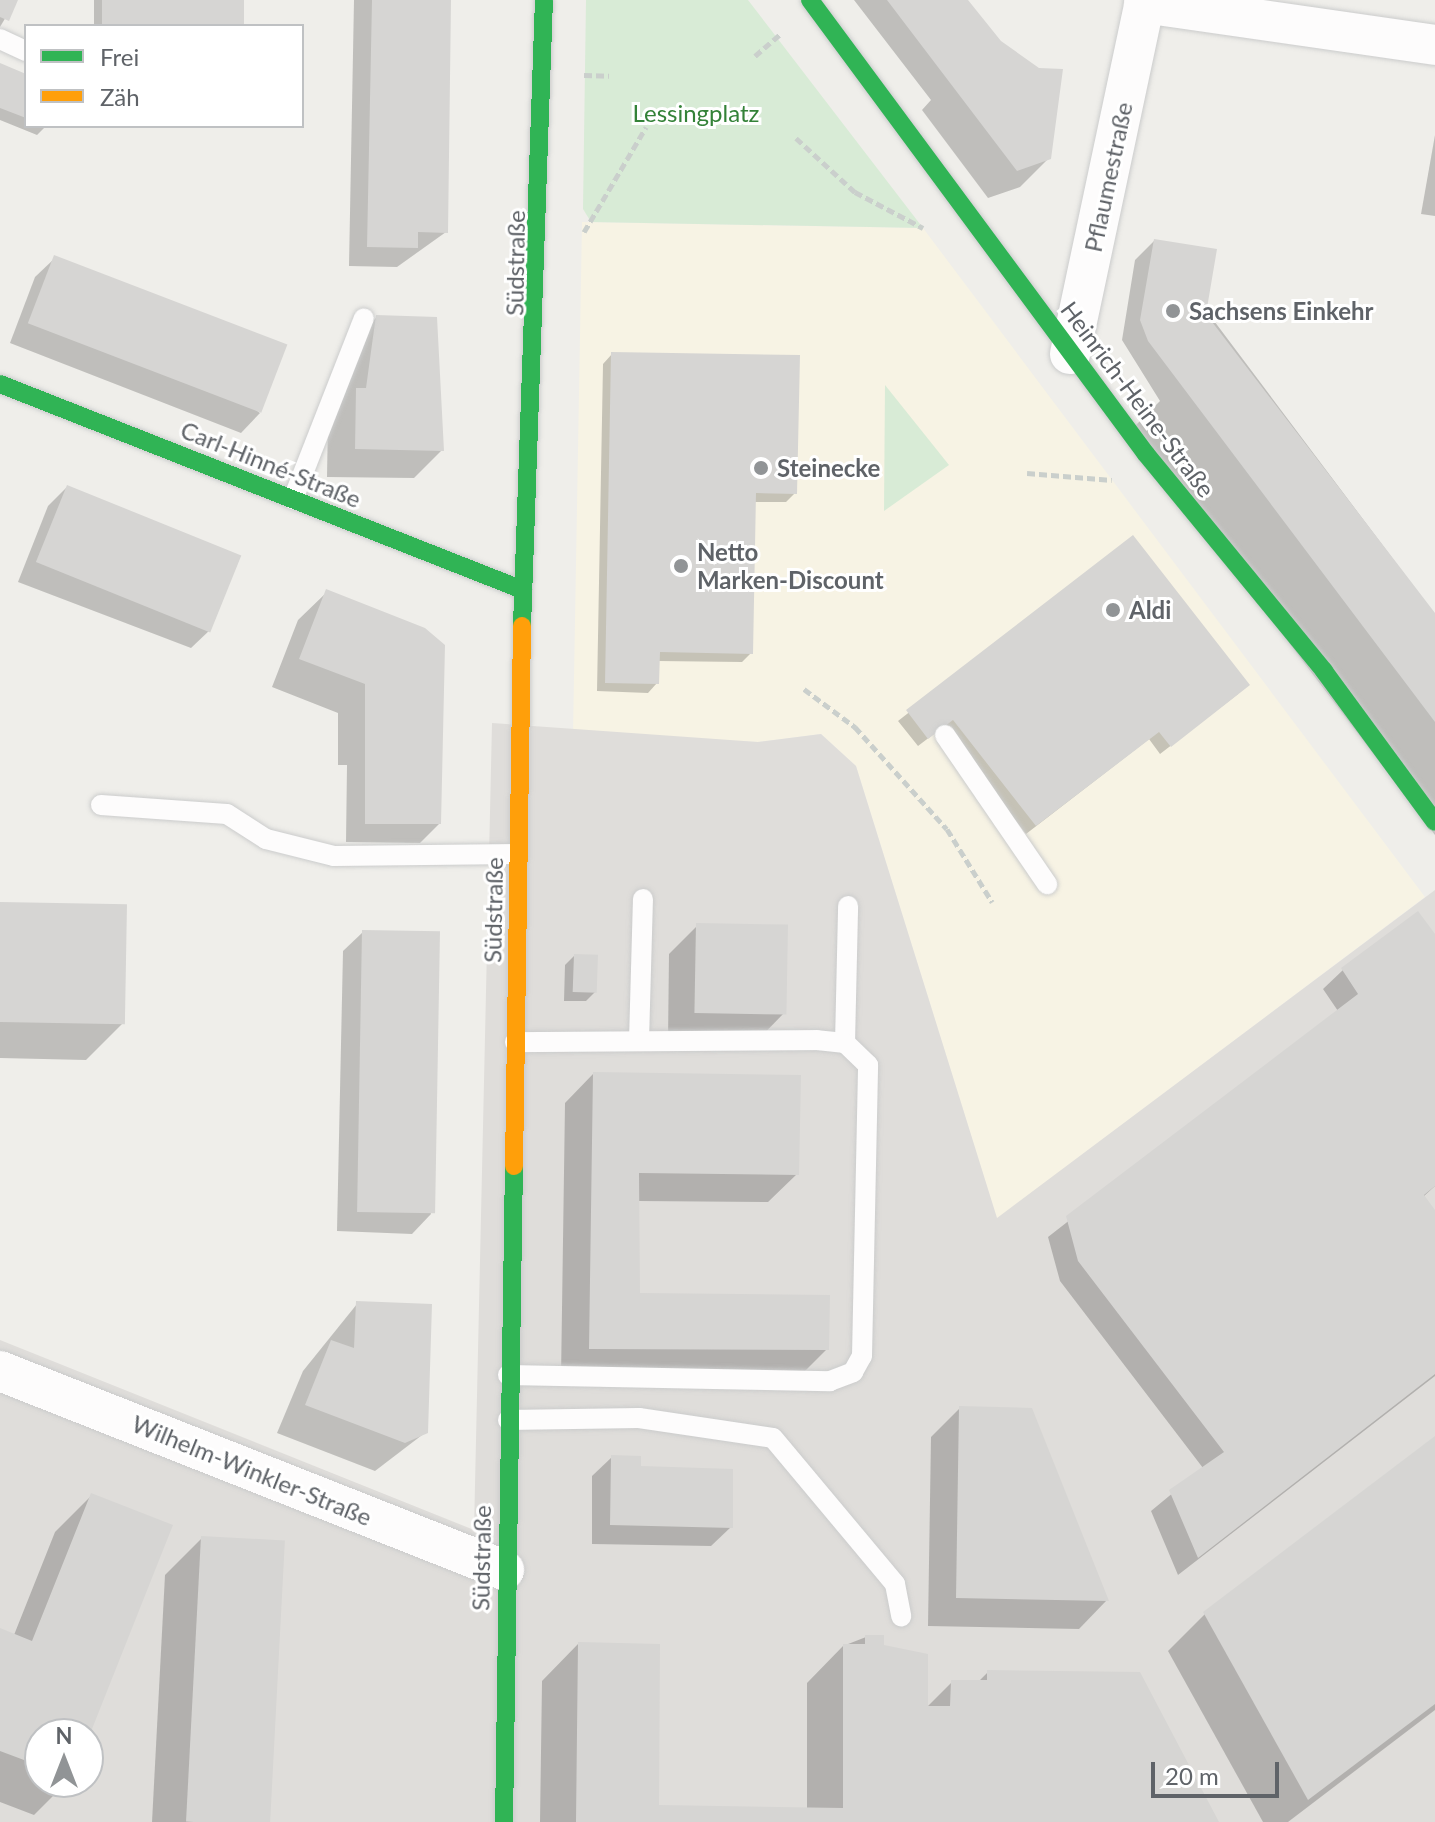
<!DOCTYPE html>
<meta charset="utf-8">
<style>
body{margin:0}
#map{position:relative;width:1435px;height:1822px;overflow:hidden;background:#efeeea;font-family:Lato,sans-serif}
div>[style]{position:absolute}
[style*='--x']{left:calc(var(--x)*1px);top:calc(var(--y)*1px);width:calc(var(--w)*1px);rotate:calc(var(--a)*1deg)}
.commercial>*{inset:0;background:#f7f3e4}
.industrial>*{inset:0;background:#dfddda}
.green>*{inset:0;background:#d8ebd6}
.shadow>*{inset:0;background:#0003;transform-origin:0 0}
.building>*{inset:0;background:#d6d5d3;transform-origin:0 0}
.path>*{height:5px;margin-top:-2.5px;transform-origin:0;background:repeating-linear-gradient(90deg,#cacfcc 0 8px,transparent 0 12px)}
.roads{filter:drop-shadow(0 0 2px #cbcccc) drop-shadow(0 0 2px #cbcccc)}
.lane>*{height:20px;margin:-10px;padding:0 10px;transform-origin:10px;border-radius:10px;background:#fdfcfc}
.street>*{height:40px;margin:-20px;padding:0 20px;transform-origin:20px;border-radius:20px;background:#fdfcfc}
.fast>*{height:18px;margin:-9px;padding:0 9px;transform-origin:9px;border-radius:9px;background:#30b455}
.slow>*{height:18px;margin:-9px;padding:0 9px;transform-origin:9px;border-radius:9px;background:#ff9f0a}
.dots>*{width:22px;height:22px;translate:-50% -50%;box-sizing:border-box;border:4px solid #fff;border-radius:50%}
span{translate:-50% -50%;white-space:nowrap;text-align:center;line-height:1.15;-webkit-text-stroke:6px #fff;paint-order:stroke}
.park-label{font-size:24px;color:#348238}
.street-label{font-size:24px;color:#5f6368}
.poi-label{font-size:24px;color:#5f6368;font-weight:700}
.left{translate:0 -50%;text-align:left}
.legend{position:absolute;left:24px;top:24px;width:280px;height:104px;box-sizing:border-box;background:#fff;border:2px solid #bfc1c3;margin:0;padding:10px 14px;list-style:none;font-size:24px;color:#5f6368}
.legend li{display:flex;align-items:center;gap:16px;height:40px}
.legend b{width:40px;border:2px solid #bfc1c3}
.north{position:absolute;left:24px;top:1718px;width:80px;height:80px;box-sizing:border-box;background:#fff;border:2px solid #bfc1c3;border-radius:50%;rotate:0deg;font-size:22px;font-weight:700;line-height:32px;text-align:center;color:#5f6368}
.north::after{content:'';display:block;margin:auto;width:28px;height:36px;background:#919496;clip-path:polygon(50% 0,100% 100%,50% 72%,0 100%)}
.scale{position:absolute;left:1151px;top:1762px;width:128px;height:36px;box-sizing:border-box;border:4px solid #5f6368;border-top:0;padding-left:10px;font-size:24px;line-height:28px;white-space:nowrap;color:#5f6368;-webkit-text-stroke:6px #fff;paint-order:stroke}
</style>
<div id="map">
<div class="commercial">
<i style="clip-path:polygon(582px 222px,923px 228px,1425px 897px,997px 1219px,856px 766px,821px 734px,758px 742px,573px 734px)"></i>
</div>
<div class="industrial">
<i style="clip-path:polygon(evenodd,492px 723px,758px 742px,821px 734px,856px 766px,997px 1218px,1435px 890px,1435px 1822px,0 1822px,0 1340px,474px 1530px,492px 723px,40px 1734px,88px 1734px,88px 1782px,40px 1782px,40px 1734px)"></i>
</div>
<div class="green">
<i style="clip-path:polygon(586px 0,748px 0,923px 228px,591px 222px,583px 209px)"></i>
<i style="clip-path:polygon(885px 385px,949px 465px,884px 511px)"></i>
</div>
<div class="shadow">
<i style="clip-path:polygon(0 0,16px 0,0 27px)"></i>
<i style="left:94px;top:0;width:148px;height:26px"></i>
<i style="clip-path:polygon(354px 0,448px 0,446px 232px,397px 267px,349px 266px)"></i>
<i style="clip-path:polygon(854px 0,967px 0,1049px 158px,1020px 187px,988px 198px,922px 110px,931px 100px)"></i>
<i style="clip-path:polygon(0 65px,26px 76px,26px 126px,46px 126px,37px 135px,0 120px)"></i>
<i style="clip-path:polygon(1435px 135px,1435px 216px,1421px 214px)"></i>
<i style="clip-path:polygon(1154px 241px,1435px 615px,1435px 835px,1129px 432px,1160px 401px,1122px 340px,1135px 260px)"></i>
<i style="clip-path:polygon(55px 258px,260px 413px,241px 433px,10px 343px,35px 277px)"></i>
<i style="clip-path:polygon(377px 317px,442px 450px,414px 478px,327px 477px,328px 418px,348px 346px)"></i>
<i style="clip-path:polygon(612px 354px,795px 493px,786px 502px,754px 502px,751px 653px,742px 662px,657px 661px,657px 683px,648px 693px,597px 691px,603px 364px)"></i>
<i style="clip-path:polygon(67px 487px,211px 629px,191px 648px,18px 582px,48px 506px)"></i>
<i style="clip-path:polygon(1132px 538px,1238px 694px,1160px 754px,1149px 739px,1026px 834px,943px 727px,918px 746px,898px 721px)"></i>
<i style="clip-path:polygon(327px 592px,439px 824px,420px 843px,346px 842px,347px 765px,338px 765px,338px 713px,272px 687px,298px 620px)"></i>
<i style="clip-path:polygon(0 904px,123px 1023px,86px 1060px,0 1058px)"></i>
<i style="clip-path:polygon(697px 926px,784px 1013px,756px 1042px,668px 1040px,669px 954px)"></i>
<i style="clip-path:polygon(363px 932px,431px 1214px,412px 1234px,337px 1231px,343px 951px)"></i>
<i style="clip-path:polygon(1435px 937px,1435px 1186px,1423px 1197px,1435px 1214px,1435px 1376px,1178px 1575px,1151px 1511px,1203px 1468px,1060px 1281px,1048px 1237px,1338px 1011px,1323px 989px,1343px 970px)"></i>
<i style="clip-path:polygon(574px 956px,595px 992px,586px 1001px,564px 1001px,565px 965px)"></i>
<i style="clip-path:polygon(593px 1074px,797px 1174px,768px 1202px,637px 1201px,638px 1295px,827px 1349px,799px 1377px,561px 1377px,565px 1103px)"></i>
<i style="clip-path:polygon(357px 1304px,426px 1432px,375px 1471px,277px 1433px,303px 1371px)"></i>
<i style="clip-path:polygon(960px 1408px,1107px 1600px,1079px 1629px,928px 1626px,931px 1437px)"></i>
<i style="clip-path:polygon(1435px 1438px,1435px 1710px,1288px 1822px,1263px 1822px,1168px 1651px,1205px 1614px)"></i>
<i style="clip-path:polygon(612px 1457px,638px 1468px,731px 1527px,711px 1546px,592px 1544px,592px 1476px)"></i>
<i style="clip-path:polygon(92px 1495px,171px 1526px,88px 1734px,40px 1734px,40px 1782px,67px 1782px,34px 1815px,0 1802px,0 1630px,14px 1635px,55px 1532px)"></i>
<i style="clip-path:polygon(202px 1538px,269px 1822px,152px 1822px,165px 1575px)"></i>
<i style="clip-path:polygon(866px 1637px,882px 1646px,926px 1708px,952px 1682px,978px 1682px,988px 1672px,1217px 1822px,540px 1822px,542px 1681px,578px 1644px,657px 1807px,807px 1810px,807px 1683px,843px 1646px)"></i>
</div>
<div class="building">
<i style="clip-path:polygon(0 0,18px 0,9px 21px,0 17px)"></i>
<i style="left:102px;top:0;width:142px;height:26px"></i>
<i style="clip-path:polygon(372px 0,451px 0,448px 233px,418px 232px,418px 248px,367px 247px)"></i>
<i style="clip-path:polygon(887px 0,968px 0,1001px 41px,1039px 68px,1063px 69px,1051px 159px,1017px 171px)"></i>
<i style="clip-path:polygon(0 63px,26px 74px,26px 118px,0 108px)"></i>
<i style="clip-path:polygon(1154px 239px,1217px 249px,1206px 314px,1435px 613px,1435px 722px,1148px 341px,1140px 320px)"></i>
<i style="left:54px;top:255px;width:250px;height:73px;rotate:21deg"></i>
<i style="clip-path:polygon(376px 315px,437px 317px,444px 451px,355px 449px,356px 388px,366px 388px)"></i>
<i style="clip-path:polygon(611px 352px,800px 355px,797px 494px,756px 493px,753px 654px,660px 652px,659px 684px,605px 683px)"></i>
<i style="left:67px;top:485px;width:188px;height:83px;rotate:22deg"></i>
<i style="clip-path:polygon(1133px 535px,1250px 685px,1171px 747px,1159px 732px,1036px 826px,953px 720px,928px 739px,906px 710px)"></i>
<i style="clip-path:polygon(326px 589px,425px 628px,445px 645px,441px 824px,365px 824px,365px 684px,299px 659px)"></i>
<i style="left:0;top:902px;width:127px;height:120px;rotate:1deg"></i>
<i style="clip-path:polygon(1418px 911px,1435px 934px,1435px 1186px,1424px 1195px,1435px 1210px,1435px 1374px,1198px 1558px,1169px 1490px,1224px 1452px,1078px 1261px,1066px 1216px,1358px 994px,1341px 968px)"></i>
<i style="left:696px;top:923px;width:92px;height:90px;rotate:1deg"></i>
<i style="left:362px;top:930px;width:78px;height:282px;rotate:1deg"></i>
<i style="left:574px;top:954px;width:24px;height:38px;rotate:2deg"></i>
<i style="clip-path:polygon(593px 1072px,801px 1075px,799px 1175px,639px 1173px,640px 1293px,830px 1295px,829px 1350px,589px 1349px)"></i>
<i style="clip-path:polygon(356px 1301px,432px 1304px,428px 1433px,405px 1443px,305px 1405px,331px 1340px,354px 1348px)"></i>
<i style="clip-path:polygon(959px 1406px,1032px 1408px,1109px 1601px,956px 1598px)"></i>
<i style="clip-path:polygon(1435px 1436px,1435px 1704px,1308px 1800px,1203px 1612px)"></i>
<i style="clip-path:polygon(611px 1455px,641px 1456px,641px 1466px,733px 1469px,733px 1528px,610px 1525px)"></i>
<i style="clip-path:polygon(91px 1493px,173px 1525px,90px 1734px,40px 1734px,40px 1766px,0 1751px,0 1628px,32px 1641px)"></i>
<i style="left:201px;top:1536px;width:84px;height:286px;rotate:3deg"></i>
<i style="clip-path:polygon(865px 1635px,884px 1635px,884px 1645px,928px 1654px,928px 1706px,950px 1706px,951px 1680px,987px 1680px,987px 1670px,1140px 1672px,1219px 1822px,576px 1822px,578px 1642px,660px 1644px,659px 1805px,843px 1808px,843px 1644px,865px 1644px)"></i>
</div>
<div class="path">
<i style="--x:755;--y:56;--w:35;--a:-41"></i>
<i style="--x:584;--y:75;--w:25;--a:2"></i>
<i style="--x:796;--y:138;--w:80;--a:42.5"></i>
<i style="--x:855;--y:192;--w:77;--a:27.9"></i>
<i style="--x:584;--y:232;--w:122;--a:-59.4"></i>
<i style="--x:1027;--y:473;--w:85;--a:4.7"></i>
<i style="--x:804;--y:689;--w:64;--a:36.7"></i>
<i style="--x:855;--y:727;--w:137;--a:48"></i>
<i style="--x:947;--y:829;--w:86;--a:58.3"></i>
</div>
<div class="roads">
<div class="lane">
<i style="--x:0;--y:39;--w:29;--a:25"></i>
<i style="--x:293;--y:499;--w:194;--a:-68.6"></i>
<i style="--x:945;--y:735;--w:181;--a:55.6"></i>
<i style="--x:101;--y:805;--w:126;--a:4.1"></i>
<i style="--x:227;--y:814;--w:46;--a:32.7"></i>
<i style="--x:266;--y:839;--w:70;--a:14"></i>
<i style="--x:334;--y:856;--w:184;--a:-0.6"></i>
<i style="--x:639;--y:1041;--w:142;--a:-88.4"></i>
<i style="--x:845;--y:1043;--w:137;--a:-88.7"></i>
<i style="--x:508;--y:1375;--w:322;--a:1.1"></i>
<i style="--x:830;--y:1381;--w:25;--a:-21"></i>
<i style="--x:853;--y:1372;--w:18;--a:-61"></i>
<i style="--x:862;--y:1356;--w:291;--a:-88.8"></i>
<i style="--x:868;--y:1065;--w:32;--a:-136"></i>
<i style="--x:845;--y:1043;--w:28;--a:-174"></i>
<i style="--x:817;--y:1040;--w:302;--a:179.6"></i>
<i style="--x:508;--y:1420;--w:131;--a:-0.9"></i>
<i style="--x:639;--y:1418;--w:135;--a:8.5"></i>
<i style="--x:773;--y:1438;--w:190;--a:50.1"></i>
<i style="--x:895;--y:1584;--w:33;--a:79"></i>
</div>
<div class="street">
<i style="--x:1144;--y:3;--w:294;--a:8.2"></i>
<i style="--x:1070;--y:354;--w:362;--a:-78"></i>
<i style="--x:0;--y:1371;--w:542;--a:21.55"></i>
</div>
<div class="fast">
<i style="--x:810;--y:0;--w:565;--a:53.5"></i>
<i style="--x:1146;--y:454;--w:281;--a:50.6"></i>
<i style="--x:1324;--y:671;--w:187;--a:53.7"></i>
<i style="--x:0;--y:384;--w:562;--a:21.5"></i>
<i style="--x:522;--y:626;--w:626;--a:-87.99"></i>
<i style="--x:504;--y:1822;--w:656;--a:-89.13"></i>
</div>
<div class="slow">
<i style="--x:514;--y:1166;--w:540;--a:-89.15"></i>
</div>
</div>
<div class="dots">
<i style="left:1173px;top:311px;background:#919496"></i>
<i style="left:761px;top:468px;background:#919496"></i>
<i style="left:681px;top:566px;background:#919496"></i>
<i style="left:1113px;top:610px;background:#919496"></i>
</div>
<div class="park-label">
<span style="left:696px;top:113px">Lessingplatz</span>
</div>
<div class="street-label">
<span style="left:1108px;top:177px;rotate:-78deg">Pflaumestraße</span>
<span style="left:515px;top:263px;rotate:-89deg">Südstraße</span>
<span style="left:1138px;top:399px;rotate:53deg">Heinrich-Heine-Straße</span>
<span style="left:271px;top:464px;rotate:22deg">Carl-Hinné-Straße</span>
<span style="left:493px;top:910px;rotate:-89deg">Südstraße</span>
<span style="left:252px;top:1470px;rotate:22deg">Wilhelm-Winkler-Straße</span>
<span style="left:481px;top:1558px;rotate:-89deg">Südstraße</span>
</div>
<div class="poi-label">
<span class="left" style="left:1189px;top:311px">Sachsens Einkehr</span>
<span class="left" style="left:777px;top:468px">Steinecke</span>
<span class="left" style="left:697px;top:566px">Netto<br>Marken-Discount</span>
<span class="left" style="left:1129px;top:610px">Aldi</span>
</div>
<ul class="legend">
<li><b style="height:10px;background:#30b455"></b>Frei</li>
<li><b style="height:10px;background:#ff9f0a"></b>Zäh</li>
</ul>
<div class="north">N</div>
<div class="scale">20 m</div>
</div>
